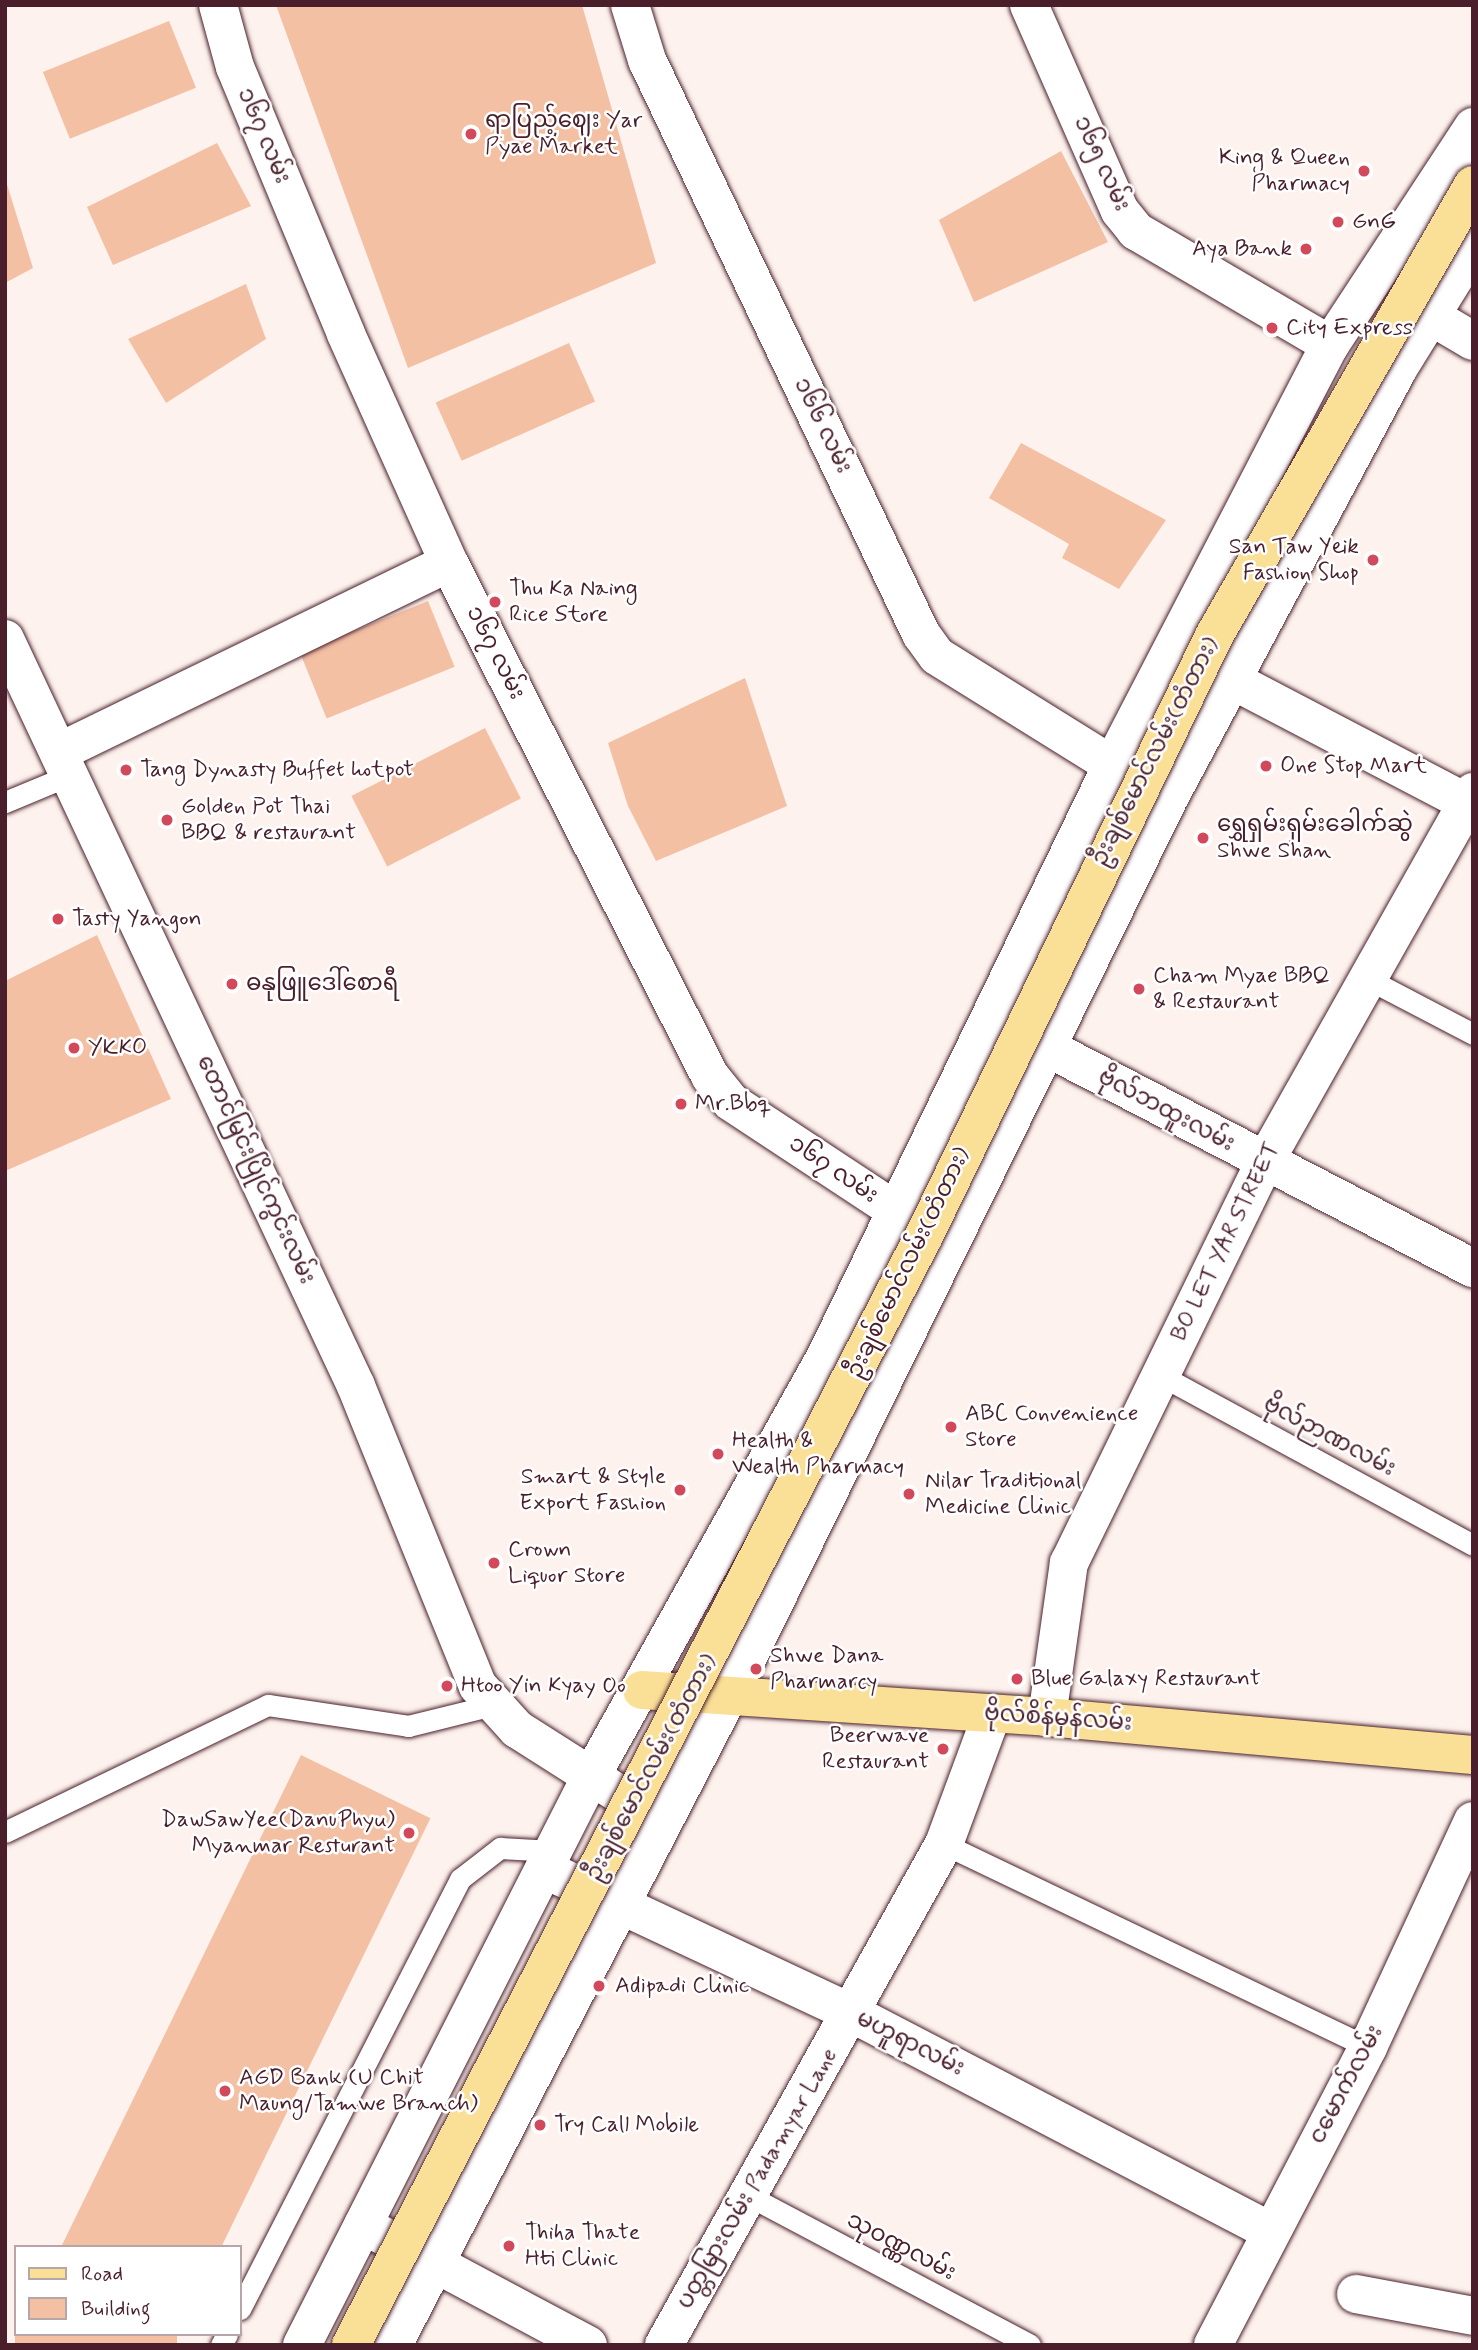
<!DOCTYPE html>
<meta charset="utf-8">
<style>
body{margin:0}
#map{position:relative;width:1478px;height:2350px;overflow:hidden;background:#fdf2ed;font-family:Mynerve,"Noto Sans Myanmar",sans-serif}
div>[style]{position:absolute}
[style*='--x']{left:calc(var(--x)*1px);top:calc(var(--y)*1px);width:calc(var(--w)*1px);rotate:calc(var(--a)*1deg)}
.building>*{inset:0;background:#f3c0a4;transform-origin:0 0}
.roads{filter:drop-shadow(0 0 2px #4a1f2b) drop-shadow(0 0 2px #4a1f2b)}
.service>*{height:21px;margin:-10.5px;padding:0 10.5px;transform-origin:10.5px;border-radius:10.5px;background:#fff}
.minor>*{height:38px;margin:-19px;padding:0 19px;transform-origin:19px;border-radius:19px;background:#fff}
.secondary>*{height:38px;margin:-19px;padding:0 19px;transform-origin:19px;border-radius:19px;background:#fff}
.primary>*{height:38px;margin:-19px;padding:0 19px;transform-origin:19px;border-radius:19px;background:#fadf96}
.bridges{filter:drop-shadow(0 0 2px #4a1f2b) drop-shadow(0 0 2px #4a1f2b)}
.primary-bridge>*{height:38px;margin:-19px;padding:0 19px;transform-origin:19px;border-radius:19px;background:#fadf96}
.dots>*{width:19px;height:19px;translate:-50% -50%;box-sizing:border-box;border:4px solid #fff;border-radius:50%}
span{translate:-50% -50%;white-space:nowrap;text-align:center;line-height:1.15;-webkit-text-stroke:5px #fff;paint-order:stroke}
.poi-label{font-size:23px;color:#4a1f2b}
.left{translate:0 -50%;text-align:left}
.right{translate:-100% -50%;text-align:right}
.street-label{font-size:23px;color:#4a1f2b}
.frame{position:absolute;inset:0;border:7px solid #4a1f2b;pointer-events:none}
.legend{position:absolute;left:14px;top:2245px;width:228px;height:91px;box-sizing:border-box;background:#fff;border:2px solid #b7a5aa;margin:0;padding:9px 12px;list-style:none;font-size:21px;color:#4a1f2b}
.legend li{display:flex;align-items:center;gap:14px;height:35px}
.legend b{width:35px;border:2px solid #b7a5aa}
</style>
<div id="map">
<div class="building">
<i style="clip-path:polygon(276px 5px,582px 5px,656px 263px,408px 368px)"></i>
<i style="left:169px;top:21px;width:72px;height:136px;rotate:68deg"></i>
<i style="clip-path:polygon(217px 143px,251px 206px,113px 265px,87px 207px)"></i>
<i style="clip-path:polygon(1061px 151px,1108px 242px,974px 302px,939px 220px)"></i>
<i style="clip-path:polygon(5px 178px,33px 268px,5px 283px)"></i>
<i style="clip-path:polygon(246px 284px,266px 339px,166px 403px,128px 339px)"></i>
<i style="left:569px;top:343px;width:64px;height:146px;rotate:66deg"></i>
<i style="clip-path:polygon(1021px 443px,1166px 520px,1119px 589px,1062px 558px,1069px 544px,989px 498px)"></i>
<i style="left:428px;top:601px;width:71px;height:138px;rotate:68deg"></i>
<i style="clip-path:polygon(745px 678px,787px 806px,656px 861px,628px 806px,608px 743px)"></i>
<i style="left:485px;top:728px;width:79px;height:150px;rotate:63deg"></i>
<i style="clip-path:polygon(97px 935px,171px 1099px,5px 1171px,5px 981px)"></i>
<i style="left:301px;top:1755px;width:144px;height:549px;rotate:26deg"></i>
<i style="left:15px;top:2334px;width:162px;height:12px"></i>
</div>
<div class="roads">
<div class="service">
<i style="--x:5;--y:802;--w:70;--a:-22.6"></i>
<i style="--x:1368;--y:979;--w:119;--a:27.6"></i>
<i style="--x:1160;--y:1375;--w:356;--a:28.5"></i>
<i style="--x:5;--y:1832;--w:292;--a:-25.8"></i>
<i style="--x:268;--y:1705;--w:142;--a:8.5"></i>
<i style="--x:408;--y:1726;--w:88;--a:-13.9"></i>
<i style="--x:944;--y:1844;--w:470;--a:25.6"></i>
<i style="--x:747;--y:2195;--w:320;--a:27.9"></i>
<i style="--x:240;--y:2309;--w:483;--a:-62.9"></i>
<i style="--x:460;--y:1879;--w:51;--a:-37.8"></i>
<i style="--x:500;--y:1848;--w:53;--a:3.2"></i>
<i style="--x:221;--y:2345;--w:13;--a:-61"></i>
</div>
<div class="minor">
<i style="--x:218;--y:5;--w:64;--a:74.7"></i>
<i style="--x:235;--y:67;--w:289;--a:67.4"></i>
<i style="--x:346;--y:334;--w:251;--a:65.8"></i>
<i style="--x:449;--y:563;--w:576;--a:63.03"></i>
<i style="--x:710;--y:1076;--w:33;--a:51"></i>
<i style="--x:731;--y:1102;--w:198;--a:33.4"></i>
<i style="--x:630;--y:5;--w:58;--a:72.8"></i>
<i style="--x:647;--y:60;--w:636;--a:64.48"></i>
<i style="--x:921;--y:634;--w:27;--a:54"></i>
<i style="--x:937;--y:656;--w:206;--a:31.9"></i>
<i style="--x:1029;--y:5;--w:225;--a:66.2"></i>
<i style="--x:1120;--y:211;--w:26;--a:51"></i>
<i style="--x:1136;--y:231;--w:225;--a:30.4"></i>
<i style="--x:1429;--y:315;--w:51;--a:30.6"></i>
<i style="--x:5;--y:639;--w:825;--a:64.83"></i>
<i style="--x:356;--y:1386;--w:324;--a:67.9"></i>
<i style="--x:478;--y:1686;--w:58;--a:47.8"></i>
<i style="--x:517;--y:1729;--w:169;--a:32.5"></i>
<i style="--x:1230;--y:679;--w:274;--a:27.6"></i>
<i style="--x:59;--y:752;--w:433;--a:-25.9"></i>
<i style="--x:1048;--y:1048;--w:479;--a:27.4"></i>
<i style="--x:1047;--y:1717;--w:156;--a:-81.9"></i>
<i style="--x:1069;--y:1563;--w:445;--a:-64"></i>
<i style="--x:1264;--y:1163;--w:426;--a:-60.6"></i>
<i style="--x:544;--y:1869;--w:341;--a:25.1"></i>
<i style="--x:853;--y:2014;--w:469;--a:27.5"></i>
<i style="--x:363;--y:2225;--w:255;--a:28.1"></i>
<i style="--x:1356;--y:2294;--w:119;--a:10.6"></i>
<i style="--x:664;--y:2345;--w:574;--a:-60.8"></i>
<i style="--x:944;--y:1844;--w:139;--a:-69.7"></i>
<i style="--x:1213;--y:2345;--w:336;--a:-62.5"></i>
<i style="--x:1368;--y:2047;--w:249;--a:-65.1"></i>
</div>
<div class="secondary">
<i style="--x:302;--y:2345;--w:634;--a:-63.07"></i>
<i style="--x:589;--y:1780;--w:484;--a:-60.8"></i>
<i style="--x:825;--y:1358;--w:659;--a:-64.17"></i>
<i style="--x:1112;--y:765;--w:473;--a:-62.6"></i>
<i style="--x:1330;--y:345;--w:261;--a:-56.7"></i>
<i style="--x:393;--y:2345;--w:732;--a:-62.66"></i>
<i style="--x:729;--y:1695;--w:999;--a:-63.87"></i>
<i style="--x:1169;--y:798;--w:483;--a:-61.9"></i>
<i style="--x:1396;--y:372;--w:146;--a:-58.2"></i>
</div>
<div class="primary">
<i style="--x:642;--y:1690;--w:406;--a:3.8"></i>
<i style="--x:1047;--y:1717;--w:428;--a:5.1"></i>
</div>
</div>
<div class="bridges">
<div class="primary-bridge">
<i style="--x:351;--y:2345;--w:1248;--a:-62.68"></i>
<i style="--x:924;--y:1236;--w:666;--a:-64.2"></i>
<i style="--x:1214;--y:636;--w:520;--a:-60.13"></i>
</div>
</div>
<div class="dots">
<i style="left:471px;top:134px;background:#d1495b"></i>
<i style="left:1364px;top:171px;background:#d1495b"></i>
<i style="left:1338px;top:222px;background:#d1495b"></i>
<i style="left:1306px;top:249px;background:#d1495b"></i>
<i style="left:1272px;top:328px;background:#d1495b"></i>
<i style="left:1373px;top:560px;background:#d1495b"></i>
<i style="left:495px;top:602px;background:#d1495b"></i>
<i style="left:1266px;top:766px;background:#d1495b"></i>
<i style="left:126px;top:770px;background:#d1495b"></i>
<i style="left:167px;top:820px;background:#d1495b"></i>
<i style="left:1203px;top:838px;background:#d1495b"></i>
<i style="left:58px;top:919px;background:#d1495b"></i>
<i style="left:232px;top:984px;background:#d1495b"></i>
<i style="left:1139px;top:989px;background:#d1495b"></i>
<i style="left:74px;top:1048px;background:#d1495b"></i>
<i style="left:681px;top:1104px;background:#d1495b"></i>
<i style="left:951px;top:1427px;background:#d1495b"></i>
<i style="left:718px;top:1454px;background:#d1495b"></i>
<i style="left:680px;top:1490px;background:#d1495b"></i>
<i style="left:909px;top:1494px;background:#d1495b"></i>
<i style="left:494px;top:1563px;background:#d1495b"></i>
<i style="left:756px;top:1669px;background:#d1495b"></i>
<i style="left:1017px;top:1679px;background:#d1495b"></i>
<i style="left:447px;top:1686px;background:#d1495b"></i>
<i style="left:943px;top:1749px;background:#d1495b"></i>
<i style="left:409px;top:1833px;background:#d1495b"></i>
<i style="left:599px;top:1986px;background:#d1495b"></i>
<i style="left:225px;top:2091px;background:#d1495b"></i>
<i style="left:540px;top:2125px;background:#d1495b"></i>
<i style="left:509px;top:2246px;background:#d1495b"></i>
</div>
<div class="poi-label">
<span class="left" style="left:485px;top:134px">ရာပြည့်ဈေး Yar<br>Pyae Market</span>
<span class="right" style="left:1350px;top:171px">King &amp; Queen<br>Pharmacy</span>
<span class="left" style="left:1352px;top:222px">GnG</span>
<span class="right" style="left:1292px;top:249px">Aya Bank</span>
<span class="left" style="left:1286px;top:328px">City Express</span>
<span class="right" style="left:1359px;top:560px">San Taw Yeik<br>Fashion Shop</span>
<span class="left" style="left:509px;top:602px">Thu Ka Naing<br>Rice Store</span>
<span class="left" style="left:1280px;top:766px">One Stop Mart</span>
<span class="left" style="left:140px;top:770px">Tang Dynasty Buffet hotpot</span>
<span class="left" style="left:181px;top:820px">Golden Pot Thai<br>BBQ &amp; restaurant</span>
<span class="left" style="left:1217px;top:838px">ရွှေရှမ်းရှမ်းခေါက်ဆွဲ<br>Shwe Shan</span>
<span class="left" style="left:72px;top:919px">Tasty Yangon</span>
<span class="left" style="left:1153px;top:989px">Cham Myae BBQ<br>&amp; Restaurant</span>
<span class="left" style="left:246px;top:984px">ဓနုဖြူဒေါ်စောရီ</span>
<span class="left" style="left:88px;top:1048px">YKKO</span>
<span class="left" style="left:695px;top:1104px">Mr.Bbq</span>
<span class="left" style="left:965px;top:1427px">ABC Convenience<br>Store</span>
<span class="left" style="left:732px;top:1454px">Health &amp;<br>Wealth Pharmacy</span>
<span class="right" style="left:666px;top:1490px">Smart &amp; Style<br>Export Fashion</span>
<span class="left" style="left:925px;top:1494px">Nilar Traditional<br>Medicine Clinic</span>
<span class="left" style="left:508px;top:1563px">Crown<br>Liquor Store</span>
<span class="left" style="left:770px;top:1669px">Shwe Dana<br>Pharmarcy</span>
<span class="left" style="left:1031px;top:1679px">Blue Galaxy Restaurant</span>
<span class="left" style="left:461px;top:1686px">Htoo Yin Kyay Oo</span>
<span class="right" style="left:929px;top:1749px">Beerwave<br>Restaurant</span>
<span class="right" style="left:395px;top:1833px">DawSawYee(DanuPhyu)<br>Myanmar Resturant</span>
<span class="left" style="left:615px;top:1986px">Adipadi Clinic</span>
<span class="left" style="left:239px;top:2091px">AGD Bank (U Chit<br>Maung/Tamwe Branch)</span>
<span class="left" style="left:554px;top:2125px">Try Call Mobile</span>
<span class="left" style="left:525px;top:2246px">Thiha Thate<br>Hti Clinic</span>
</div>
<div class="street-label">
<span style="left:263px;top:136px;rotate:67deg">၁၆၇ လမ်း</span>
<span style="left:1101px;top:164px;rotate:65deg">၁၆၅ လမ်း</span>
<span style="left:822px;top:426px;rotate:64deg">၁၆၆ လမ်း</span>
<span style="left:495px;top:653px;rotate:63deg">၁၆၇ လမ်း</span>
<span style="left:1156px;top:752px;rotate:-63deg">ဦးချစ်မောင်လမ်း(တံတား)</span>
<span style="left:1166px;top:1111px;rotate:28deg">ဗိုလ်ဘထူးလမ်း</span>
<span style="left:255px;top:1170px;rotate:65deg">တောင်မြင်းပြိုင်ကွင်းလမ်း</span>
<span style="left:833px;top:1170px;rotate:34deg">၁၆၇ လမ်း</span>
<span style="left:1226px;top:1242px;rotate:-64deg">BO LET YAR STREET</span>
<span style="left:909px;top:1263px;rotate:-64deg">ဦးချစ်မောင်လမ်း(တံတား)</span>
<span style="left:1329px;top:1437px;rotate:28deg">ဗိုလ်ဉာဏလမ်း</span>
<span style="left:1058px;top:1719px;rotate:4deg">ဗိုလ်စိန်မှန်လမ်း</span>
<span style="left:652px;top:1768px;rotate:-62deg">ဦးချစ်မောင်လမ်း(တံတား)</span>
<span style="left:910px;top:2044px;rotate:27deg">မဟူရာလမ်း</span>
<span style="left:1347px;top:2085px;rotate:-62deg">ငမောက်လမ်း</span>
<span style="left:758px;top:2179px;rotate:-60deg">ပတ္တမြားလမ်း Padamyar Lane</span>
<span style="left:901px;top:2247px;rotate:28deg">သုဝဏ္ဏလမ်း</span>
</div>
<div class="frame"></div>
<ul class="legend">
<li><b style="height:9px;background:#fadf96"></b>Road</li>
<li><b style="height:19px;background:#f3c0a4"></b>Building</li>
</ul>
</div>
